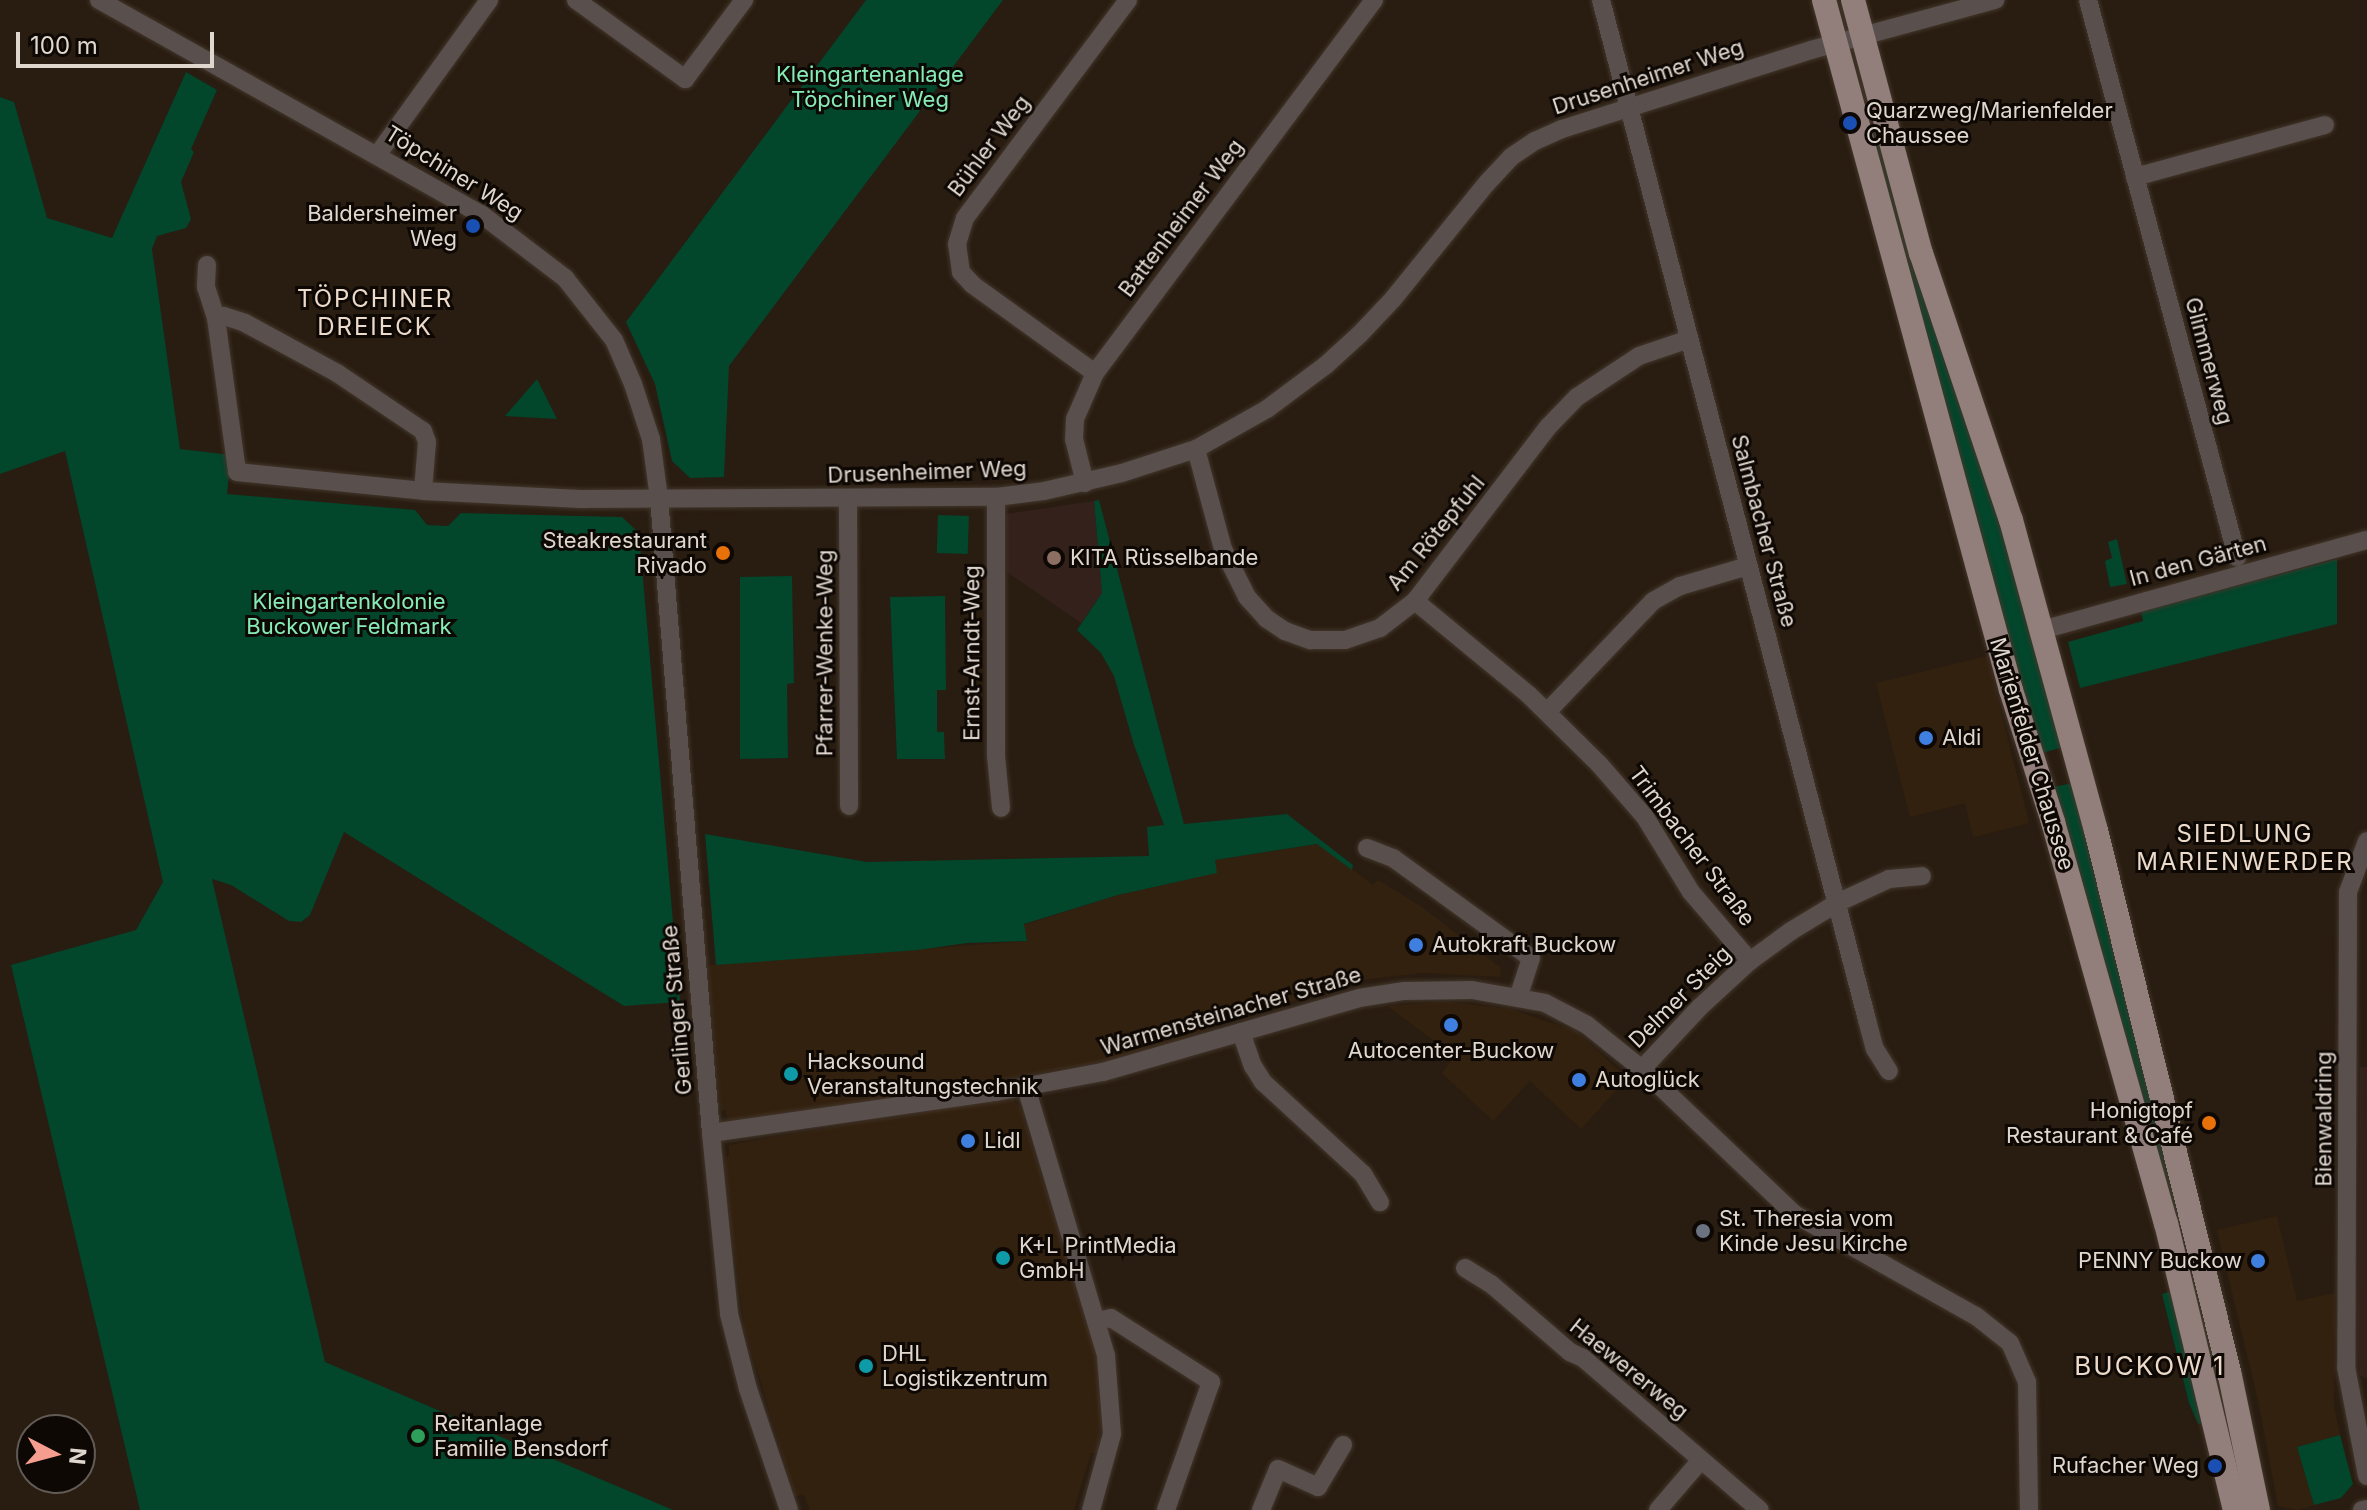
<!DOCTYPE html>
<meta charset="utf-8">
<style>
body{margin:0}
#map{position:relative;width:2367px;height:1510px;overflow:hidden;background:#291c10;font-family:Inter,sans-serif}
div>[style]{position:absolute}
[style*='--x']{left:calc(var(--x)*1px);top:calc(var(--y)*1px);width:calc(var(--w)*1px);rotate:calc(var(--a)*1deg)}
.built>*{inset:0;background:#33210f}
.education>*{inset:0;background:#34211c}
.green>*{inset:0;background:#02462b;transform-origin:0 0}
.roads{filter:drop-shadow(0 0 2px #42362b) drop-shadow(0 0 2px #42362b)}
.minor>*{height:18px;margin:-9px;padding:0 9px;transform-origin:9px;border-radius:9px;background:#594f4d}
.major>*{height:24px;margin:-12px;padding:0 12px;transform-origin:12px;border-radius:12px;background:#927e7a}
.dots>*{width:22px;height:22px;translate:-50% -50%;box-sizing:border-box;border:4px solid #0e0804;border-radius:50%}
span{translate:-50% -50%;white-space:nowrap;text-align:center;line-height:1.15;-webkit-text-stroke:6px #0e0804;paint-order:stroke}
.park-label{font-size:22px;color:#86ecb7}
.street-label{font-size:22px;color:#dfd6ce}
.poi-label{font-size:22px;color:#dfd6ce}
.left{translate:0 -50%;text-align:left}
.right{translate:-100% -50%;text-align:right}
.neighbourhood-label{font-size:24px;color:#ecdaca;letter-spacing:2px}
.quarter-label{font-size:26px;color:#ecdaca;letter-spacing:2px}
.north{position:absolute;left:16px;top:1414px;width:80px;height:80px;box-sizing:border-box;background:#0e0804;border:2px solid #625a55;border-radius:50%;rotate:96deg;font-size:22px;font-weight:700;line-height:32px;text-align:center;color:#dfd6ce}
.north::after{content:'';display:block;margin:auto;width:28px;height:36px;background:#f59d8f;clip-path:polygon(50% 0,100% 100%,50% 72%,0 100%)}
.scale{position:absolute;left:16px;top:32px;width:198px;height:36px;box-sizing:border-box;border:4px solid #dfd6ce;border-top:0;padding-left:10px;font-size:24px;line-height:28px;white-space:nowrap;color:#dfd6ce;-webkit-text-stroke:6px #0e0804;paint-order:stroke}
</style>
<div id="map">
<div class="built">
<i style="clip-path:polygon(1987px 656px,2029px 823px,1973px 837px,1965px 803px,1910px 817px,1876px 683px)"></i>
<i style="clip-path:polygon(1318px 844px,1373px 885px,1378px 880px,1422px 907px,1501px 968px,1500px 977px,1422px 973px,1362px 980px,1239px 1018px,1153px 1050px,1104px 1062px,735px 1123px,728px 1121px,725px 1110px,721px 1110px,708px 965px,1027px 941px,1024px 925px,1118px 895px,1216px 873px,1215px 860px)"></i>
<i style="clip-path:polygon(1448px 1002px,1510px 1009px,1576px 1031px,1627px 1078px,1581px 1129px,1530px 1081px,1493px 1121px,1442px 1073px,1455px 1056px,1387px 1006px)"></i>
<i style="clip-path:polygon(1004px 1098px,1012px 1099px,1020px 1107px,1098px 1360px,1103px 1392px,1101px 1428px,1097px 1453px,1091px 1453px,1074px 1510px,810px 1510px,804px 1495px,795px 1496px,745px 1330px,731px 1225px,725px 1157px,729px 1156px,729px 1145px)"></i>
<i style="clip-path:polygon(2277px 1216px,2297px 1301px,2335px 1293px,2334px 1407px,2340px 1435px,2297px 1447px,2314px 1505px,2298px 1510px,2278px 1506px,2259px 1404px,2217px 1230px)"></i>
</div>
<div class="education">
<i style="clip-path:polygon(1094px 501px,1102px 593px,1081px 623px,1007px 572px,1006px 514px)"></i>
<i style="clip-path:polygon(2360px 1067px,2367px 1067px,2367px 1379px,2360px 1375px,2358px 1348px)"></i>
</div>
<div class="green">
<i style="clip-path:polygon(866px 0,1003px 0,729px 366px,724px 477px,690px 478px,672px 461px,655px 384px,626px 322px)"></i>
<i style="clip-path:polygon(186px 72px,217px 90px,191px 149px,194px 152px,181px 182px,191px 219px,186px 228px,157px 236px,152px 249px,180px 449px,231px 455px,227px 494px,415px 510px,427px 525px,448px 526px,461px 513px,622px 517px,639px 533px,680px 1002px,624px 1006px,344px 832px,310px 915px,301px 922px,289px 921px,231px 885px,212px 879px,325px 1362px,673px 1510px,140px 1510px,11px 965px,136px 930px,163px 882px,65px 451px,0 474px,0 97px,14px 102px,47px 218px,112px 238px)"></i>
<i style="clip-path:polygon(1875px 124px,1997px 511px,2063px 747px,2039px 754px,1868px 125px)"></i>
<i style="clip-path:polygon(537px 379px,557px 419px,505px 416px)"></i>
<i style="clip-path:polygon(1099px 500px,1184px 824px,1287px 814px,1353px 865px,1352px 870px,1317px 844px,1215px 860px,1217px 873px,1118px 895px,1024px 924px,1027px 941px,967px 943px,918px 950px,716px 965px,705px 834px,867px 862px,1149px 856px,1147px 827px,1164px 825px,1134px 745px,1114px 676px,1101px 653px,1077px 630px,1102px 593px,1094px 501px)"></i>
<i style="left:969px;top:516px;width:38px;height:31px;rotate:92deg"></i>
<i style="clip-path:polygon(2117px 539px,2127px 584px,2110px 587px,2105px 561px,2112px 558px,2108px 542px)"></i>
<i style="clip-path:polygon(2337px 559px,2337px 624px,2080px 688px,2068px 642px,2143px 621px,2141px 612px)"></i>
<i style="clip-path:polygon(792px 576px,794px 683px,787px 684px,788px 758px,740px 759px,740px 577px)"></i>
<i style="clip-path:polygon(945px 596px,946px 690px,937px 690px,937px 732px,944px 732px,945px 759px,897px 759px,890px 597px)"></i>
<i style="clip-path:polygon(2073px 783px,2229px 1416px,2224px 1418px,2053px 787px)"></i>
<i style="clip-path:polygon(2173px 1291px,2205px 1422px,2198px 1424px,2189px 1403px,2162px 1294px)"></i>
<i style="clip-path:polygon(2340px 1435px,2353px 1484px,2341px 1498px,2314px 1505px,2297px 1447px)"></i>
</div>
<div class="roads">
<div class="minor">
<i style="--x:99;--y:0;--w:438;--a:29.3"></i>
<i style="--x:481;--y:214;--w:106;--a:37.3"></i>
<i style="--x:565;--y:278;--w:79;--a:51.7"></i>
<i style="--x:614;--y:340;--w:48;--a:66.6"></i>
<i style="--x:633;--y:384;--w:58;--a:71.9"></i>
<i style="--x:651;--y:439;--w:60;--a:82.3"></i>
<i style="--x:659;--y:498;--w:637;--a:85.32"></i>
<i style="--x:711;--y:1133;--w:182;--a:84.3"></i>
<i style="--x:729;--y:1314;--w:77;--a:75.8"></i>
<i style="--x:748;--y:1389;--w:128;--a:71.3"></i>
<i style="--x:576;--y:0;--w:135;--a:35.9"></i>
<i style="--x:685;--y:79;--w:99;--a:-53.2"></i>
<i style="--x:1601;--y:0;--w:1054;--a:75.38"></i>
<i style="--x:1867;--y:1020;--w:30;--a:75"></i>
<i style="--x:1875;--y:1049;--w:26;--a:58"></i>
<i style="--x:2088;--y:0;--w:577;--a:75.02"></i>
<i style="--x:378;--y:154;--w:190;--a:-54.2"></i>
<i style="--x:2135;--y:177;--w:197;--a:-15.3"></i>
<i style="--x:207;--y:265;--w:22;--a:93"></i>
<i style="--x:206;--y:287;--w:33;--a:72"></i>
<i style="--x:216;--y:318;--w:155;--a:82.2"></i>
<i style="--x:237;--y:472;--w:187;--a:5.8"></i>
<i style="--x:423;--y:491;--w:157;--a:2.9"></i>
<i style="--x:580;--y:499;--w:416;--a:-0.3"></i>
<i style="--x:996;--y:497;--w:48;--a:-7.1"></i>
<i style="--x:1044;--y:491;--w:80;--a:-13"></i>
<i style="--x:1122;--y:473;--w:78;--a:-18"></i>
<i style="--x:1196;--y:449;--w:81;--a:-29.4"></i>
<i style="--x:1267;--y:409;--w:74;--a:-36.7"></i>
<i style="--x:1326;--y:365;--w:46;--a:-42.4"></i>
<i style="--x:1360;--y:334;--w:48;--a:-46.7"></i>
<i style="--x:1393;--y:299;--w:149;--a:-51"></i>
<i style="--x:1487;--y:183;--w:35;--a:-47"></i>
<i style="--x:1511;--y:157;--w:29;--a:-34"></i>
<i style="--x:1535;--y:141;--w:30;--a:-24"></i>
<i style="--x:1562;--y:129;--w:261;--a:-17.6"></i>
<i style="--x:1811;--y:50;--w:191;--a:-15.2"></i>
<i style="--x:216;--y:318;--w:8;--a:-14"></i>
<i style="--x:224;--y:316;--w:22;--a:18"></i>
<i style="--x:245;--y:323;--w:105;--a:28.5"></i>
<i style="--x:337;--y:373;--w:104;--a:34"></i>
<i style="--x:423;--y:431;--w:12;--a:70"></i>
<i style="--x:427;--y:442;--w:49;--a:94.7"></i>
<i style="--x:1095;--y:373;--w:150;--a:-144.2"></i>
<i style="--x:973;--y:285;--w:18;--a:-133"></i>
<i style="--x:961;--y:272;--w:28;--a:-98"></i>
<i style="--x:957;--y:244;--w:27;--a:-73"></i>
<i style="--x:965;--y:218;--w:272;--a:-53.2"></i>
<i style="--x:1196;--y:449;--w:104;--a:74.9"></i>
<i style="--x:1223;--y:549;--w:54;--a:63.4"></i>
<i style="--x:1247;--y:597;--w:30;--a:48"></i>
<i style="--x:1267;--y:619;--w:22;--a:34"></i>
<i style="--x:1285;--y:631;--w:27;--a:20"></i>
<i style="--x:1310;--y:640;--w:35;--a:0"></i>
<i style="--x:1345;--y:640;--w:37;--a:-19"></i>
<i style="--x:1380;--y:628;--w:44;--a:-37.6"></i>
<i style="--x:1415;--y:601;--w:219;--a:-52.6"></i>
<i style="--x:1548;--y:427;--w:42;--a:-46"></i>
<i style="--x:1577;--y:397;--w:74;--a:-33.5"></i>
<i style="--x:1639;--y:356;--w:53;--a:-18.8"></i>
<i style="--x:1085;--y:483;--w:45;--a:-104"></i>
<i style="--x:1074;--y:439;--w:20;--a:-87"></i>
<i style="--x:1075;--y:419;--w:50;--a:-66.5"></i>
<i style="--x:1095;--y:373;--w:466;--a:-53.2"></i>
<i style="--x:996;--y:497;--w:259;--a:90"></i>
<i style="--x:996;--y:756;--w:52;--a:84.5"></i>
<i style="--x:848;--y:500;--w:306;--a:89.8"></i>
<i style="--x:1415;--y:601;--w:148;--a:39.5"></i>
<i style="--x:1529;--y:695;--w:98;--a:44.6"></i>
<i style="--x:1599;--y:764;--w:70;--a:49"></i>
<i style="--x:1645;--y:817;--w:88;--a:58.5"></i>
<i style="--x:1691;--y:892;--w:91;--a:49.5"></i>
<i style="--x:2042;--y:630;--w:337;--a:-15.5"></i>
<i style="--x:1547;--y:712;--w:153;--a:-46.3"></i>
<i style="--x:1653;--y:601;--w:31;--a:-29"></i>
<i style="--x:1680;--y:586;--w:71;--a:-16.4"></i>
<i style="--x:2367;--y:841;--w:54;--a:110.4"></i>
<i style="--x:2348;--y:892;--w:475;--a:90.2"></i>
<i style="--x:2346;--y:1367;--w:111;--a:79.1"></i>
<i style="--x:1367;--y:848;--w:28;--a:21"></i>
<i style="--x:1393;--y:858;--w:170;--a:35.9"></i>
<i style="--x:1531;--y:958;--w:40;--a:108"></i>
<i style="--x:1241;--y:1032;--w:36;--a:71"></i>
<i style="--x:1253;--y:1066;--w:19;--a:58"></i>
<i style="--x:1263;--y:1082;--w:136;--a:42.6"></i>
<i style="--x:1363;--y:1174;--w:33;--a:59"></i>
<i style="--x:1642;--y:1069;--w:85;--a:-46.9"></i>
<i style="--x:1700;--y:1007;--w:68;--a:-42.6"></i>
<i style="--x:1750;--y:961;--w:51;--a:-36.2"></i>
<i style="--x:1791;--y:931;--w:54;--a:-31.3"></i>
<i style="--x:1837;--y:903;--w:57;--a:-24.8"></i>
<i style="--x:1889;--y:879;--w:33;--a:-5"></i>
<i style="--x:1026;--y:1087;--w:281;--a:73.4"></i>
<i style="--x:1106;--y:1356;--w:78;--a:85.6"></i>
<i style="--x:1112;--y:1434;--w:79;--a:105.4"></i>
<i style="--x:711;--y:1133;--w:288;--a:-8.2"></i>
<i style="--x:996;--y:1092;--w:109;--a:-10.6"></i>
<i style="--x:1103;--y:1072;--w:266;--a:-16.1"></i>
<i style="--x:1359;--y:998;--w:46;--a:-8.8"></i>
<i style="--x:1404;--y:991;--w:68;--a:-0.8"></i>
<i style="--x:1472;--y:990;--w:74;--a:10.1"></i>
<i style="--x:1545;--y:1003;--w:47;--a:27.6"></i>
<i style="--x:1587;--y:1025;--w:70;--a:38.7"></i>
<i style="--x:1642;--y:1069;--w:210;--a:43.6"></i>
<i style="--x:1794;--y:1214;--w:209;--a:29.3"></i>
<i style="--x:1976;--y:1316;--w:43;--a:38.5"></i>
<i style="--x:2010;--y:1343;--w:43;--a:66.4"></i>
<i style="--x:2027;--y:1382;--w:128;--a:89.1"></i>
<i style="--x:1465;--y:1268;--w:31;--a:32"></i>
<i style="--x:1491;--y:1284;--w:104;--a:40.7"></i>
<i style="--x:1570;--y:1352;--w:14;--a:25"></i>
<i style="--x:1583;--y:1358;--w:233;--a:40.7"></i>
<i style="--x:1098;--y:1321;--w:13;--a:-13"></i>
<i style="--x:1111;--y:1318;--w:119;--a:32.6"></i>
<i style="--x:1211;--y:1382;--w:136;--a:109.4"></i>
<i style="--x:1261;--y:1510;--w:44;--a:-67.5"></i>
<i style="--x:1278;--y:1469;--w:44;--a:24.2"></i>
<i style="--x:1318;--y:1487;--w:49;--a:-59.2"></i>
<i style="--x:1658;--y:1510;--w:66;--a:-49.3"></i>
<i style="--x:2362;--y:1510;--w:5;--a:-11"></i>
</div>
<div class="major">
<i style="--x:1824;--y:0;--w:715;--a:74.84"></i>
<i style="--x:2011;--y:690;--w:139;--a:72.3"></i>
<i style="--x:2053;--y:822;--w:417;--a:74.3"></i>
<i style="--x:2166;--y:1223;--w:295;--a:76.5"></i>
<i style="--x:1853;--y:0;--w:262;--a:75"></i>
<i style="--x:1921;--y:253;--w:282;--a:71.4"></i>
<i style="--x:2011;--y:520;--w:321;--a:74.7"></i>
<i style="--x:2096;--y:830;--w:562;--a:76.21"></i>
<i style="--x:2230;--y:1376;--w:137;--a:78.2"></i>
</div>
</div>
<div class="dots">
<i style="left:1850px;top:123px;background:#1a4fb4"></i>
<i style="left:473px;top:226px;background:#1a4fb4"></i>
<i style="left:723px;top:553px;background:#e8710a"></i>
<i style="left:1054px;top:558px;background:#8d6e63"></i>
<i style="left:1926px;top:738px;background:#3f7fe0"></i>
<i style="left:1416px;top:945px;background:#3f7fe0"></i>
<i style="left:1451px;top:1025px;background:#3f7fe0"></i>
<i style="left:791px;top:1074px;background:#0f9aa8"></i>
<i style="left:1579px;top:1080px;background:#3f7fe0"></i>
<i style="left:2209px;top:1123px;background:#e8710a"></i>
<i style="left:968px;top:1141px;background:#3f7fe0"></i>
<i style="left:1703px;top:1231px;background:#6b7280"></i>
<i style="left:1003px;top:1258px;background:#0f9aa8"></i>
<i style="left:2258px;top:1261px;background:#3f7fe0"></i>
<i style="left:866px;top:1366px;background:#0f9aa8"></i>
<i style="left:418px;top:1436px;background:#2e9e5b"></i>
<i style="left:2215px;top:1466px;background:#1a4fb4"></i>
</div>
<div class="park-label">
<span style="left:870px;top:87px">Kleingartenanlage<br>Töpchiner Weg</span>
<span style="left:349px;top:614px">Kleingartenkolonie<br>Buckower Feldmark</span>
</div>
<div class="street-label">
<span style="left:1648px;top:77px;rotate:-18deg">Drusenheimer Weg</span>
<span style="left:989px;top:146px;rotate:-53deg">Bühler Weg</span>
<span style="left:454px;top:173px;rotate:32deg">Töpchiner Weg</span>
<span style="left:1181px;top:218px;rotate:-53deg">Battenheimer Weg</span>
<span style="left:2209px;top:361px;rotate:75deg">Glimmerweg</span>
<span style="left:927px;top:472px;rotate:-2deg">Drusenheimer Weg</span>
<span style="left:1764px;top:531px;rotate:75deg">Salmbacher Straße</span>
<span style="left:1436px;top:533px;rotate:-51deg">Am Rötepfuhl</span>
<span style="left:2198px;top:561px;rotate:-15deg">In den Gärten</span>
<span style="left:825px;top:653px;rotate:-90deg">Pfarrer-Wenke-Weg</span>
<span style="left:972px;top:653px;rotate:-90deg">Ernst-Arndt-Weg</span>
<span style="left:2032px;top:754px;rotate:73deg">Marienfelder Chaussee</span>
<span style="left:1692px;top:846px;rotate:53deg">Trimbacher Straße</span>
<span style="left:1680px;top:997px;rotate:-45deg">Delmer Steig</span>
<span style="left:677px;top:1010px;rotate:-95deg">Gerlinger Straße</span>
<span style="left:1231px;top:1011px;rotate:-16deg">Warmensteinacher Straße</span>
<span style="left:2324px;top:1119px;rotate:-90deg">Bienwaldring</span>
<span style="left:1629px;top:1369px;rotate:39deg">Haewererweg</span>
</div>
<div class="poi-label">
<span class="left" style="left:1866px;top:123px">Quarzweg/Marienfelder<br>Chaussee</span>
<span class="right" style="left:457px;top:226px">Baldersheimer<br>Weg</span>
<span class="right" style="left:707px;top:553px">Steakrestaurant<br>Rivado</span>
<span class="left" style="left:1070px;top:558px">KITA Rüsselbande</span>
<span class="left" style="left:1942px;top:738px">Aldi</span>
<span class="left" style="left:1432px;top:945px">Autokraft Buckow</span>
<span style="left:1451px;top:1051px">Autocenter-Buckow</span>
<span class="left" style="left:807px;top:1074px">Hacksound<br>Veranstaltungstechnik</span>
<span class="left" style="left:1595px;top:1080px">Autoglück</span>
<span class="right" style="left:2193px;top:1123px">Honigtopf<br>Restaurant &amp; Café</span>
<span class="left" style="left:984px;top:1141px">Lidl</span>
<span class="left" style="left:1719px;top:1231px">St. Theresia vom<br>Kinde Jesu Kirche</span>
<span class="left" style="left:1019px;top:1258px">K+L PrintMedia<br>GmbH</span>
<span class="right" style="left:2242px;top:1261px">PENNY Buckow</span>
<span class="left" style="left:882px;top:1366px">DHL<br>Logistikzentrum</span>
<span class="left" style="left:434px;top:1436px">Reitanlage<br>Familie Bensdorf</span>
<span class="right" style="left:2199px;top:1466px">Rufacher Weg</span>
</div>
<div class="neighbourhood-label">
<span style="left:375px;top:313px">TÖPCHINER<br>DREIECK</span>
<span style="left:2245px;top:848px">SIEDLUNG<br>MARIENWERDER</span>
</div>
<div class="quarter-label">
<span style="left:2150px;top:1366px">BUCKOW 1</span>
</div>
<div class="north">N</div>
<div class="scale">100 m</div>
</div>
